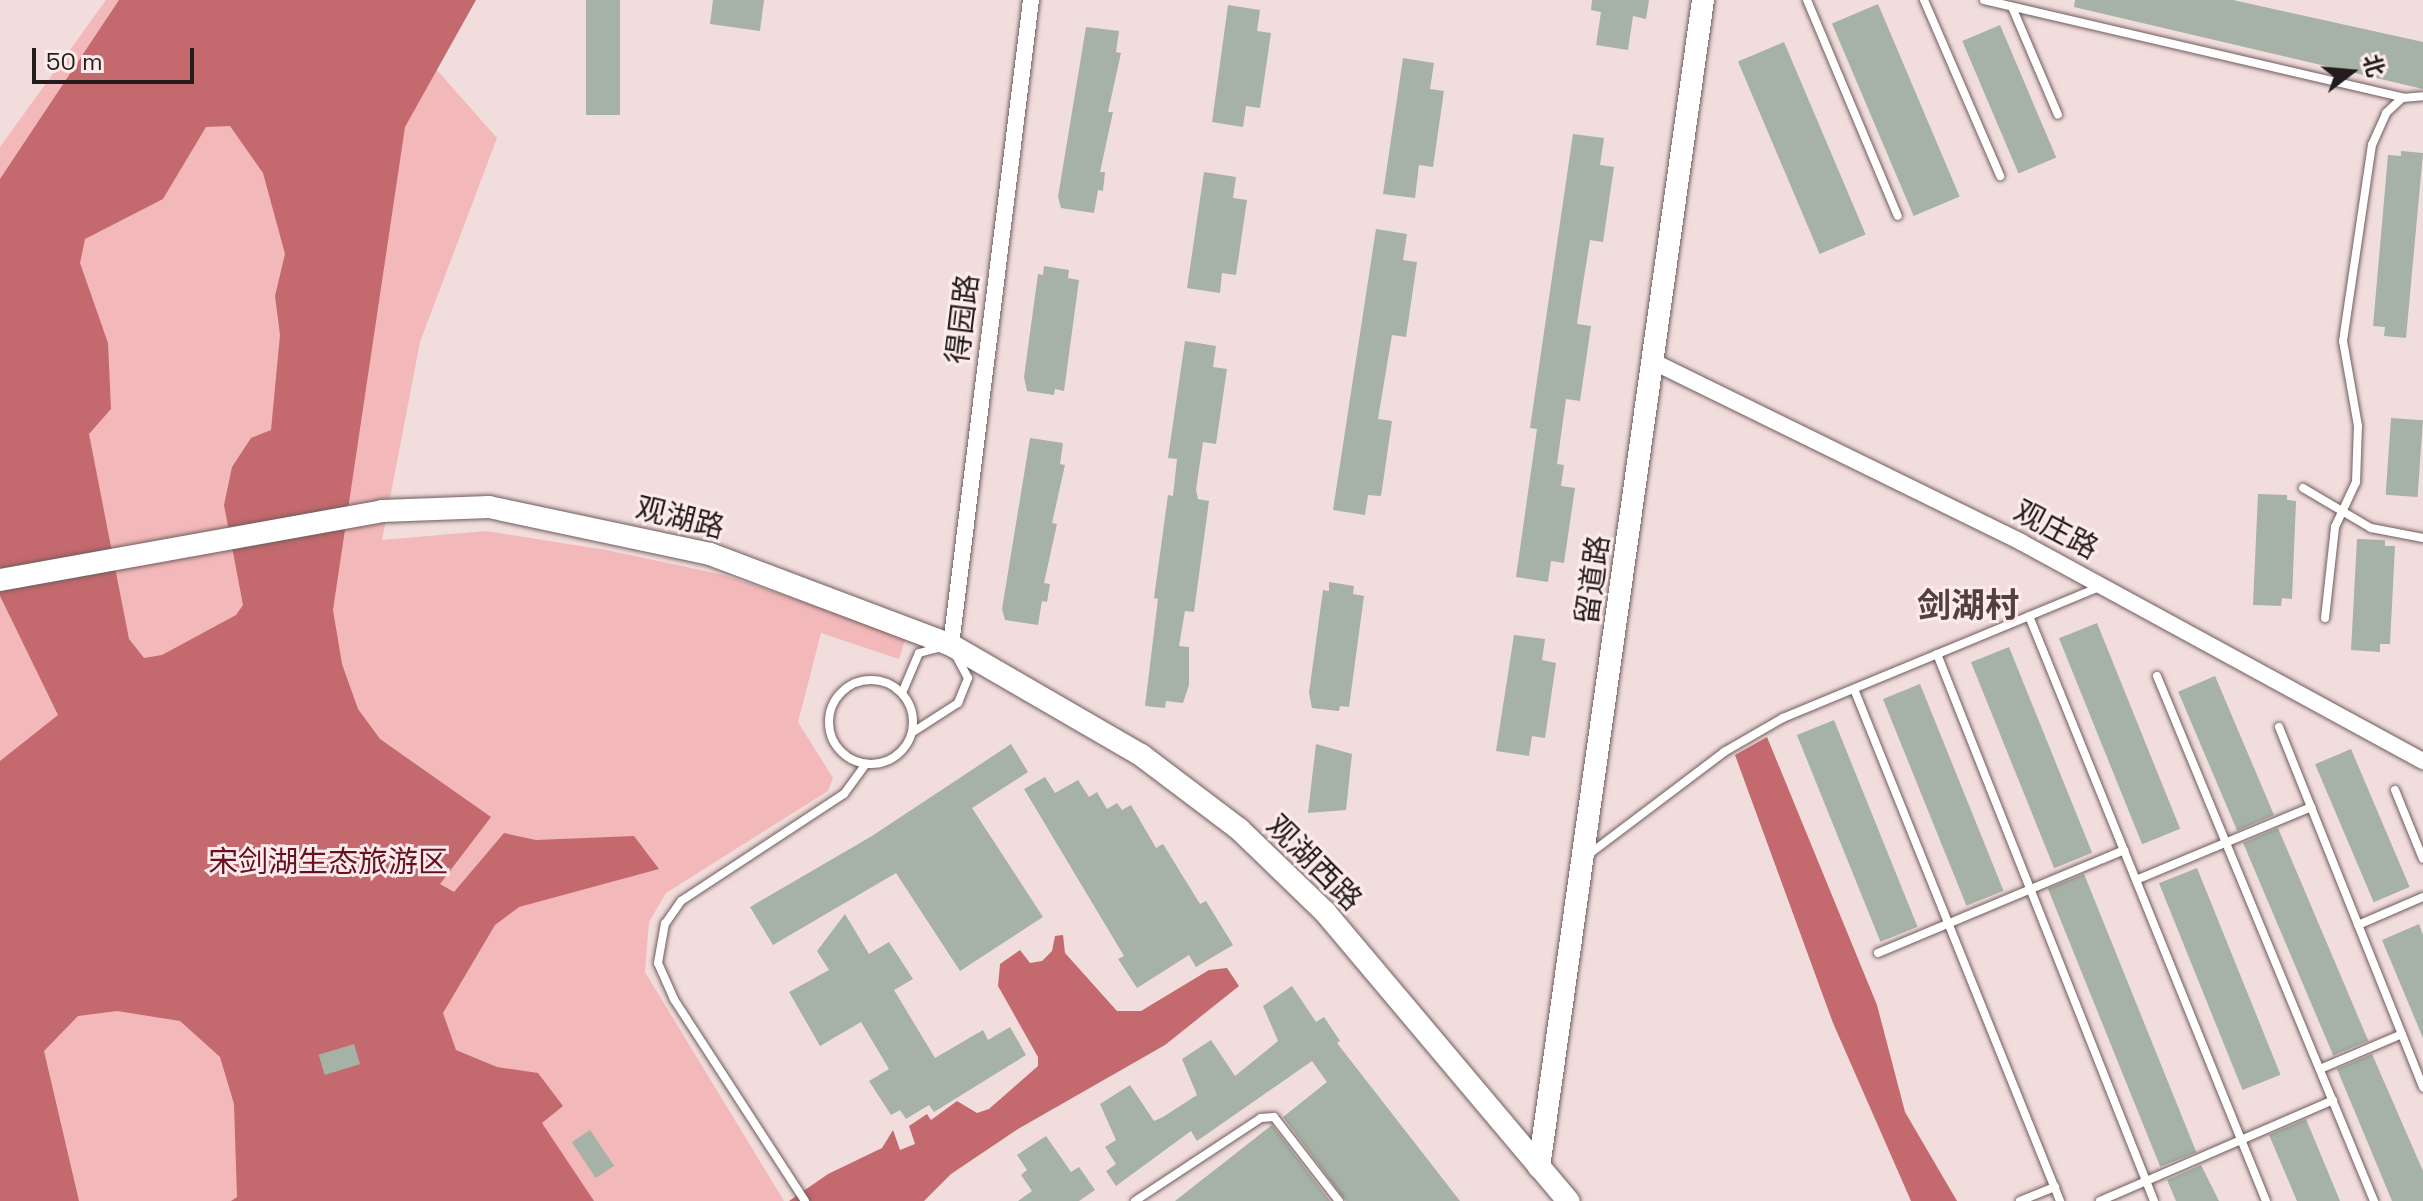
<!DOCTYPE html>
<meta charset="utf-8">
<style>
body{margin:0}
#map{position:relative;width:2423px;height:1201px;overflow:hidden;background:#f2dddd;font-family:"Space Grotesk","Noto Sans SC",sans-serif}
div>[style]{position:absolute}
[style*='--x']{left:calc(var(--x)*1px);top:calc(var(--y)*1px);width:calc(var(--w)*1px);rotate:calc(var(--a)*1deg)}
.green>*{inset:0;background:#f3b8b9}
.water>*{inset:0;background:#c4696e}
.building>*{inset:0;background:#a5b2a5;transform-origin:0 0}
.roads{filter:drop-shadow(0 0 2px #6f5d5d) drop-shadow(0 0 2px #6f5d5d)}
.service>*{height:8px;margin:-4px;padding:0 4px;transform-origin:4px;border-radius:4px;background:#fff}
.service>.ring{margin:-4px;padding:0;box-sizing:content-box;background:none;border:8px solid #fff;border-radius:50%}
.minor>*{height:16px;margin:-8px;padding:0 8px;transform-origin:8px;border-radius:8px;background:#fff}
.tertiary>*{height:22px;margin:-11px;padding:0 11px;transform-origin:11px;border-radius:11px;background:#fff}
span{translate:-50% -50%;white-space:nowrap;text-align:center;line-height:1.15;-webkit-text-stroke:6px #fdebeb;paint-order:stroke}
.street-label{font-size:30px;color:#231c1c}
.park-label{font-size:30px;color:#65111f}
.quarter-label{font-size:34px;color:#514040;font-weight:700}
.north{position:absolute;left:2311px;top:32px;width:80px;height:80px;-webkit-text-stroke:6px #fdebeb;paint-order:stroke;rotate:74deg;font-size:22px;font-weight:700;line-height:32px;text-align:center;color:#231c1c}
.north::after{content:'';display:block;margin:auto;width:28px;height:36px;background:#231c1c;clip-path:polygon(50% 0,100% 100%,50% 72%,0 100%)}
.scale{position:absolute;left:32px;top:48px;width:162px;height:36px;box-sizing:border-box;border:4px solid #231c1c;border-top:0;padding-left:10px;font-size:24px;line-height:28px;white-space:nowrap;color:#231c1c;-webkit-text-stroke:6px #fdebeb;paint-order:stroke}
</style>
<div id="map">
<div class="green">
<i style="clip-path:polygon(106px 0,375px 0,497px 138px,420px 342px,382px 540px,486px 531px,606px 550px,724px 575px,906px 637px,899px 659px,821px 633px,798px 722px,833px 778px,828px 791px,666px 893px,649px 922px,645px 972px,784px 1201px,0 1201px,0 147px)"></i>
</div>
<div class="water">
<i style="clip-path:polygon(evenodd,119px 0,476px 0,405px 127px,333px 610px,342px 664px,358px 709px,380px 739px,491px 817px,440px 884px,454px 892px,504px 833px,536px 840px,634px 836px,659px 869px,519px 907px,495px 925px,443px 1013px,456px 1050px,497px 1067px,538px 1073px,563px 1106px,542px 1123px,594px 1201px,231px 1201px,237px 1197px,234px 1104px,220px 1057px,180px 1021px,117px 1011px,78px 1016px,44px 1051px,79px 1201px,0 1201px,0 761px,58px 715px,0 596px,0 179px,119px 0,230px 126px,263px 173px,285px 254px,275px 296px,280px 335px,271px 430px,251px 438px,232px 467px,224px 505px,243px 605px,236px 615px,162px 655px,144px 658px,129px 639px,89px 434px,111px 409px,108px 343px,80px 263px,85px 239px,163px 199px,206px 127px,230px 126px)"></i>
<i style="clip-path:polygon(1767px 737px,1877px 1005px,1905px 1112px,1957px 1201px,1911px 1201px,1833px 1023px,1735px 755px)"></i>
<i style="clip-path:polygon(1063px 935px,1065px 953px,1117px 1011px,1141px 1011px,1209px 970px,1227px 968px,1239px 986px,1165px 1045px,1018px 1129px,951px 1174px,924px 1201px,789px 1201px,828px 1174px,882px 1148px,893px 1130px,900px 1150px,915px 1144px,909px 1126px,927px 1114px,931px 1120px,957px 1101px,977px 1113px,989px 1109px,1038px 1066px,1038px 1057px,998px 986px,1000px 964px,1020px 950px,1030px 963px,1042px 961px,1052px 951px,1055px 936px)"></i>
</div>
<div class="building">
<i style="left:586px;top:0;width:34px;height:115px"></i>
<i style="clip-path:polygon(713px 0,764px 0,760px 31px,710px 24px)"></i>
<i style="clip-path:polygon(1592px 0,1649px 0,1646px 19px,1633px 16px,1628px 50px,1596px 45px,1601px 12px,1591px 10px)"></i>
<i style="clip-path:polygon(2075px 0,2233px 0,2423px 42px,2423px 89px,2074px 7px)"></i>
<i style="left:1878px;top:4px;width:209px;height:50px;rotate:67deg"></i>
<i style="clip-path:polygon(1228px 5px,1260px 10px,1257px 31px,1271px 33px,1260px 108px,1246px 106px,1243px 127px,1212px 122px)"></i>
<i style="left:2000px;top:25px;width:144px;height:41px;rotate:67deg"></i>
<i style="clip-path:polygon(1086px 27px,1119px 31px,1116px 52px,1121px 53px,1108px 112px,1113px 112px,1100px 172px,1105px 172px,1103px 191px,1098px 190px,1094px 213px,1061px 208px,1058px 197px)"></i>
<i style="left:1784px;top:42px;width:209px;height:50px;rotate:67deg"></i>
<i style="clip-path:polygon(1403px 58px,1434px 63px,1430px 89px,1444px 91px,1433px 167px,1419px 165px,1415px 198px,1383px 194px)"></i>
<i style="clip-path:polygon(1573px 134px,1604px 138px,1600px 165px,1614px 167px,1603px 242px,1590px 240px,1582px 290px,1577px 324px,1591px 326px,1580px 401px,1566px 399px,1557px 464px,1564px 465px,1561px 486px,1575px 488px,1564px 563px,1551px 561px,1548px 582px,1516px 577px,1537px 429px,1530px 428px)"></i>
<i style="clip-path:polygon(2401px 151px,2423px 153px,2406px 338px,2384px 336px,2385px 327px,2373px 326px,2388px 155px,2401px 156px)"></i>
<i style="clip-path:polygon(1204px 172px,1236px 177px,1233px 198px,1247px 200px,1236px 275px,1222px 273px,1220px 293px,1187px 288px)"></i>
<i style="clip-path:polygon(1376px 229px,1407px 234px,1403px 260px,1417px 262px,1406px 337px,1392px 335px,1378px 419px,1392px 421px,1381px 496px,1368px 495px,1365px 515px,1333px 510px)"></i>
<i style="clip-path:polygon(1044px 266px,1069px 270px,1068px 278px,1079px 280px,1064px 391px,1055px 389px,1054px 395px,1027px 391px,1024px 377px,1038px 274px,1043px 275px)"></i>
<i style="clip-path:polygon(1185px 341px,1216px 346px,1213px 367px,1227px 369px,1216px 444px,1203px 442px,1196px 490px,1198px 499px,1209px 501px,1194px 612px,1185px 611px,1179px 646px,1189px 647px,1189px 685px,1183px 703px,1166px 701px,1165px 708px,1145px 706px,1158px 599px,1154px 598px,1168px 495px,1173px 496px,1177px 459px,1168px 458px)"></i>
<i style="left:2391px;top:418px;width:32px;height:77px;rotate:4deg"></i>
<i style="clip-path:polygon(1030px 438px,1063px 443px,1060px 464px,1065px 465px,1052px 523px,1057px 524px,1044px 583px,1050px 584px,1047px 602px,1042px 601px,1038px 625px,1005px 620px,1002px 609px)"></i>
<i style="clip-path:polygon(2258px 494px,2287px 495px,2287px 500px,2296px 501px,2292px 599px,2282px 598px,2281px 606px,2253px 605px)"></i>
<i style="clip-path:polygon(2357px 539px,2385px 540px,2385px 546px,2395px 546px,2390px 644px,2380px 644px,2380px 652px,2351px 650px)"></i>
<i style="clip-path:polygon(1329px 582px,1354px 586px,1353px 594px,1364px 596px,1349px 707px,1340px 706px,1339px 711px,1312px 708px,1309px 693px,1323px 590px,1329px 591px)"></i>
<i style="left:2097px;top:623px;width:222px;height:41px;rotate:68deg"></i>
<i style="clip-path:polygon(1514px 635px,1545px 639px,1542px 660px,1556px 663px,1545px 738px,1532px 736px,1529px 756px,1496px 751px)"></i>
<i style="left:2009px;top:647px;width:222px;height:41px;rotate:68deg"></i>
<i style="left:2215px;top:676px;width:151px;height:40px;rotate:67deg"></i>
<i style="left:1920px;top:684px;width:223px;height:40px;rotate:68deg"></i>
<i style="left:1834px;top:720px;width:223px;height:40px;rotate:68deg"></i>
<i style="clip-path:polygon(1011px 744px,1028px 772px,972px 808px,1043px 917px,960px 971px,896px 873px,773px 945px,750px 907px,872px 836px)"></i>
<i style="clip-path:polygon(1316px 744px,1352px 754px,1346px 810px,1308px 813px)"></i>
<i style="left:2351px;top:749px;width:150px;height:39px;rotate:67deg"></i>
<i style="clip-path:polygon(1045px 777px,1055px 793px,1078px 780px,1089px 797px,1097px 792px,1107px 809px,1117px 803px,1122px 810px,1131px 805px,1156px 848px,1163px 844px,1200px 904px,1206px 901px,1233px 945px,1196px 967px,1189px 955px,1137px 988px,1118px 959px,1124px 956px,1024px 789px)"></i>
<i style="left:2278px;top:828px;width:231px;height:38px;rotate:67deg"></i>
<i style="left:2197px;top:868px;width:223px;height:41px;rotate:68deg"></i>
<i style="left:2084px;top:874px;width:300px;height:39px;rotate:68deg"></i>
<i style="clip-path:polygon(845px 914px,869px 954px,889px 942px,913px 979px,894px 990px,935px 1058px,983px 1030px,988px 1040px,1010px 1027px,1026px 1055px,934px 1112px,929px 1105px,906px 1119px,900px 1110px,891px 1115px,869px 1081px,889px 1069px,861px 1022px,820px 1046px,789px 992px,829px 970px,817px 951px)"></i>
<i style="clip-path:polygon(2419px 924px,2423px 935px,2423px 1038px,2382px 940px)"></i>
<i style="clip-path:polygon(1292px 986px,1316px 1022px,1324px 1017px,1340px 1041px,1337px 1043px,1460px 1201px,1346px 1201px,1283px 1117px,1327px 1082px,1312px 1061px,1197px 1141px,1191px 1131px,1116px 1186px,1106px 1171px,1116px 1164px,1105px 1147px,1116px 1140px,1100px 1104px,1130px 1085px,1154px 1121px,1163px 1117px,1197px 1095px,1182px 1059px,1211px 1040px,1235px 1076px,1278px 1041px,1263px 1006px)"></i>
<i style="left:354px;top:1044px;width:21px;height:37px;rotate:73deg"></i>
<i style="clip-path:polygon(2372px 1054px,2423px 1171px,2423px 1201px,2392px 1201px,2337px 1069px)"></i>
<i style="clip-path:polygon(2306px 1119px,2340px 1201px,2297px 1201px,2269px 1135px)"></i>
<i style="clip-path:polygon(1272px 1125px,1330px 1201px,1175px 1201px)"></i>
<i style="left:590px;top:1130px;width:43px;height:22px;rotate:56deg"></i>
<i style="clip-path:polygon(1046px 1136px,1071px 1172px,1079px 1167px,1095px 1190px,1079px 1201px,1018px 1201px,1032px 1191px,1021px 1175px,1027px 1170px,1017px 1155px)"></i>
<i style="clip-path:polygon(2201px 1165px,2219px 1201px,2176px 1201px,2167px 1180px)"></i>
</div>
<div class="roads">
<div class="service">
<i style="--x:1807;--y:0;--w:234;--a:67.2"></i>
<i style="--x:1924;--y:0;--w:192;--a:66.6"></i>
<i style="--x:1984;--y:0;--w:431;--a:13.1"></i>
<i style="--x:2012;--y:7;--w:117;--a:66.9"></i>
<i style="--x:2303;--y:488;--w:79;--a:30.5"></i>
<i style="--x:2371;--y:528;--w:53;--a:10.9"></i>
<i style="--x:2029;--y:616;--w:631;--a:67.95"></i>
<i style="--x:2325;--y:618;--w:92;--a:-83.7"></i>
<i style="--x:2335;--y:527;--w:50;--a:-65"></i>
<i style="--x:2356;--y:482;--w:56;--a:-88"></i>
<i style="--x:2358;--y:426;--w:86;--a:-100"></i>
<i style="--x:2343;--y:341;--w:198;--a:-81.6"></i>
<i style="--x:2372;--y:145;--w:35;--a:-66"></i>
<i style="--x:2386;--y:113;--w:22;--a:-43"></i>
<i style="--x:2402;--y:98;--w:21;--a:-5"></i>
<i style="--x:1937;--y:654;--w:588;--a:68.36"></i>
<i style="--x:2157;--y:676;--w:568;--a:67.54"></i>
<i class="ring" style="left:829px;top:680px;width:76px;height:76px"></i>
<i style="--x:1854;--y:689;--w:552;--a:68.08"></i>
<i style="--x:902;--y:693;--w:43;--a:-67"></i>
<i style="--x:919;--y:653;--w:23;--a:-15"></i>
<i style="--x:2279;--y:727;--w:388;--a:68.2"></i>
<i style="--x:913;--y:732;--w:54;--a:-32.8"></i>
<i style="--x:958;--y:703;--w:27;--a:-68"></i>
<i style="--x:968;--y:678;--w:26;--a:-118"></i>
<i style="--x:2395;--y:790;--w:74;--a:67.9"></i>
<i style="--x:1588;--y:855;--w:171;--a:-37.1"></i>
<i style="--x:1724;--y:752;--w:68;--a:-30"></i>
<i style="--x:1783;--y:718;--w:344;--a:-22.5"></i>
<i style="--x:2136;--y:880;--w:190;--a:-22.6"></i>
<i style="--x:2358;--y:925;--w:71;--a:-23.3"></i>
<i style="--x:1878;--y:953;--w:267;--a:-22.7"></i>
<i style="--x:2320;--y:1069;--w:89;--a:-23.1"></i>
<i style="--x:805;--y:1201;--w:241;--a:-123"></i>
<i style="--x:674;--y:999;--w:39;--a:-114"></i>
<i style="--x:658;--y:963;--w:40;--a:-80"></i>
<i style="--x:665;--y:924;--w:28;--a:-55"></i>
<i style="--x:681;--y:901;--w:195;--a:-33.3"></i>
<i style="--x:844;--y:794;--w:37;--a:-54"></i>
<i style="--x:1135;--y:1201;--w:151;--a:-33.4"></i>
<i style="--x:1261;--y:1118;--w:13;--a:-4"></i>
<i style="--x:1274;--y:1117;--w:106;--a:52.3"></i>
<i style="--x:2020;--y:1201;--w:38;--a:-22"></i>
<i style="--x:2100;--y:1201;--w:254;--a:-23.4"></i>
</div>
<div class="minor">
<i style="--x:1654;--y:362;--w:409;--a:26.1"></i>
<i style="--x:2021;--y:542;--w:458;--a:28.6"></i>
<i style="--x:951;--y:645;--w:650;--a:-82.93"></i>
</div>
<div class="tertiary">
<i style="--x:0;--y:580;--w:388;--a:-10.2"></i>
<i style="--x:382;--y:511;--w:107;--a:-2.1"></i>
<i style="--x:489;--y:507;--w:226;--a:12"></i>
<i style="--x:710;--y:554;--w:258;--a:20.7"></i>
<i style="--x:951;--y:645;--w:220;--a:30.1"></i>
<i style="--x:1141;--y:755;--w:123;--a:37.1"></i>
<i style="--x:1239;--y:829;--w:120;--a:44"></i>
<i style="--x:1325;--y:912;--w:378;--a:49.9"></i>
<i style="--x:1539;--y:1167;--w:1178;--a:-82"></i>
</div>
</div>
<div class="street-label">
<span style="left:963px;top:319px;rotate:-83deg">得园路</span>
<span style="left:680px;top:518px;rotate:14deg">观湖路</span>
<span style="left:2056px;top:530px;rotate:28deg">观庄路</span>
<span style="left:1593px;top:580px;rotate:-82deg">留道路</span>
<span style="left:1314px;top:863px;rotate:45deg">观湖西路</span>
</div>
<div class="park-label">
<span style="left:328px;top:862px">宋剑湖生态旅游区</span>
</div>
<div class="quarter-label">
<span style="left:1968px;top:606px">剑湖村</span>
</div>
<div class="north">北</div>
<div class="scale">50 m</div>
</div>
